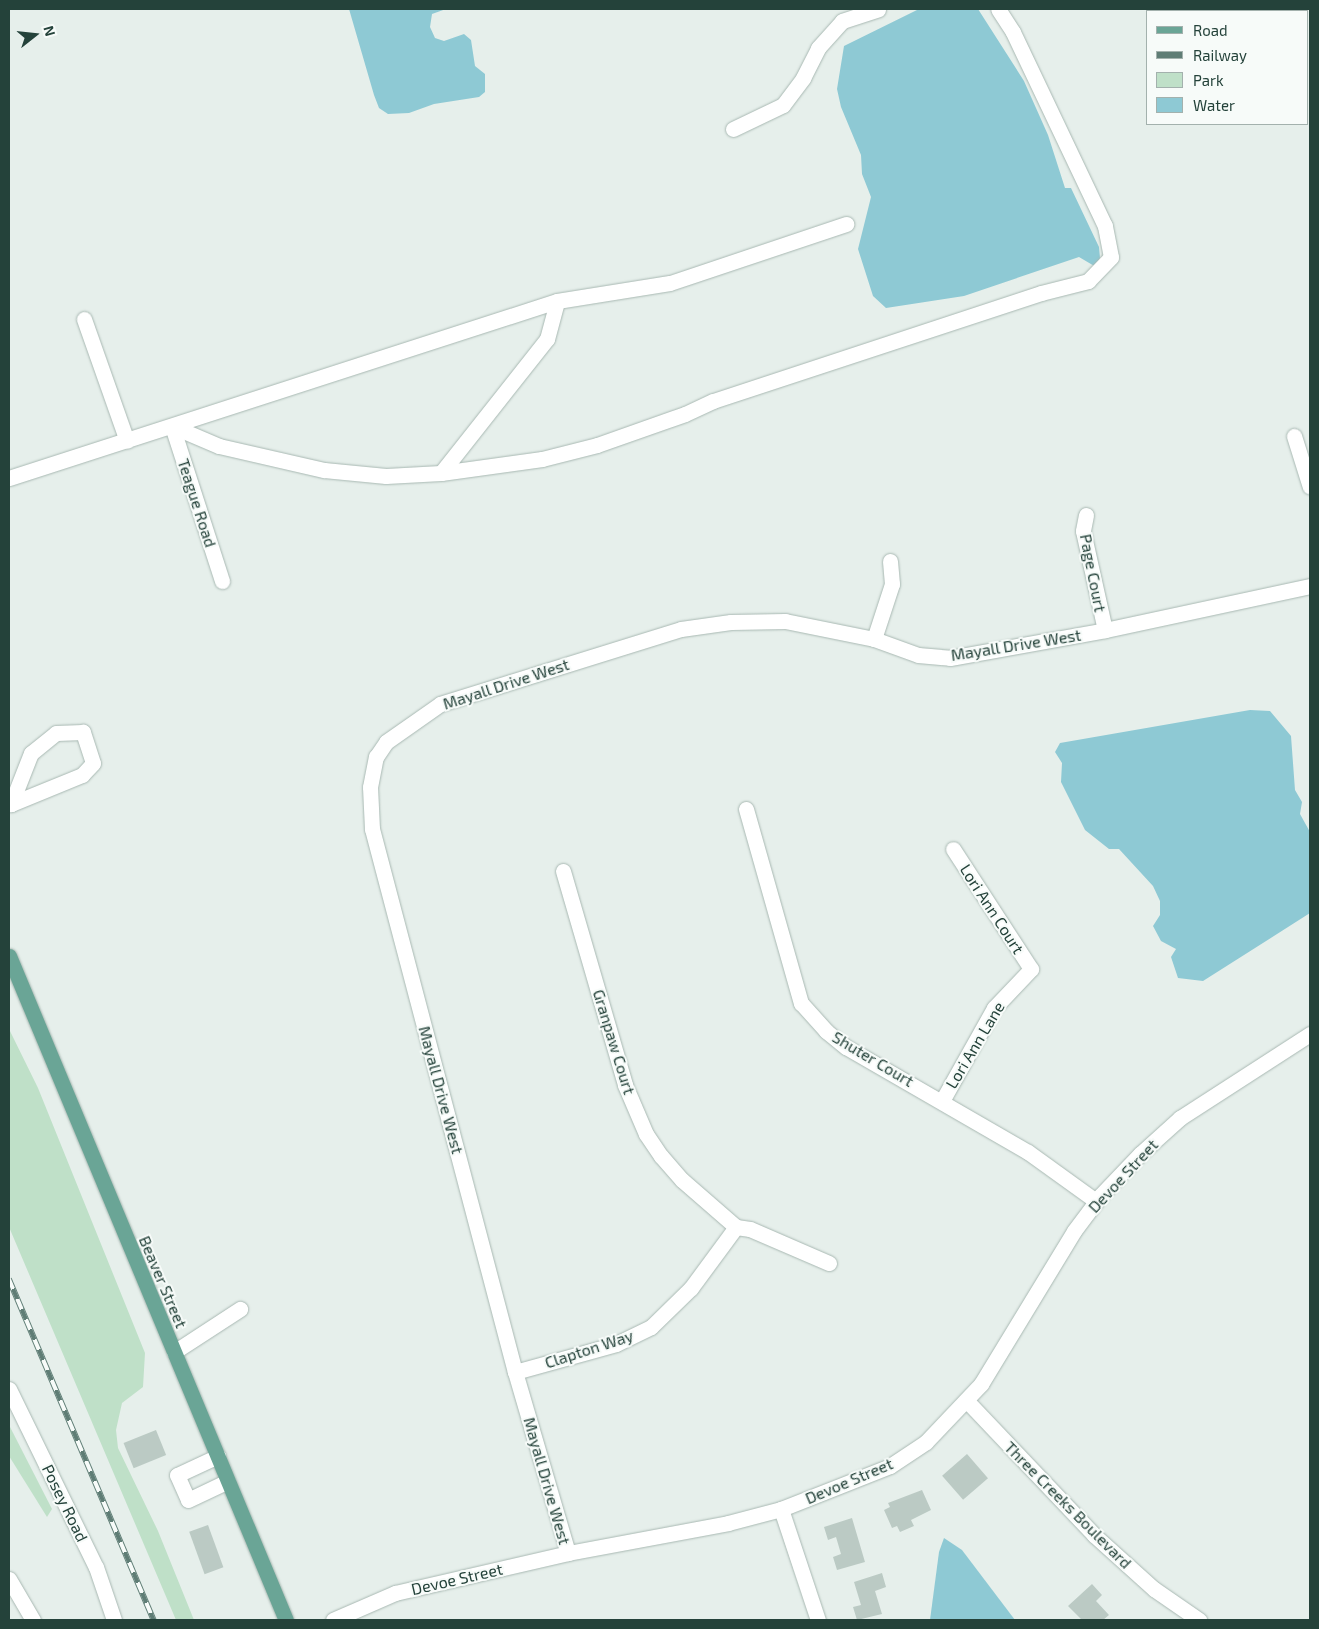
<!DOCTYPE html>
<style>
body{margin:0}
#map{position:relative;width:1319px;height:1629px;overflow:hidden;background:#e6efeb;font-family:"Exo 2",sans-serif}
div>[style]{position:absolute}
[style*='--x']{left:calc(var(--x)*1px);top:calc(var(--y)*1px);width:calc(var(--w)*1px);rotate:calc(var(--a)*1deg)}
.green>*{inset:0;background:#bfe0c8}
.water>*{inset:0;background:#8ec9d4}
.building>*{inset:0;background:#bbcac4;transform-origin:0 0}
.roads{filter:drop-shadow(0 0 1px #a8b8b2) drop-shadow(0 0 1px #a8b8b2)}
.minor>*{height:15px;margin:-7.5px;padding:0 7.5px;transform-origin:7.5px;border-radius:7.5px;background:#fff}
.major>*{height:15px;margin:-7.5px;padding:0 7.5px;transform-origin:7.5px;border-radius:7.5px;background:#6aa596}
.rail>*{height:5.5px;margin-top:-2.75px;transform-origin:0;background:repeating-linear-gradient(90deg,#f7fbf9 0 11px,#5f7d75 0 22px);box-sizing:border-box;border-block:1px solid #5f7d75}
span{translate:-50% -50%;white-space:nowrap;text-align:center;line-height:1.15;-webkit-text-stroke:4px #f7fbf9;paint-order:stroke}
.street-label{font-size:16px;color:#24423a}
.frame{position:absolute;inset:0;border:10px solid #24423a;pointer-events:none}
.legend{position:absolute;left:1146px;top:10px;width:162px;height:115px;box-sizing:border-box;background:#f7fbf9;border:1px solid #a3b1ad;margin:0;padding:6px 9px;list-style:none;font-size:15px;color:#24423a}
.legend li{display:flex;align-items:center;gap:10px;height:25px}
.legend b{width:25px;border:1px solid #a3b1ad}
.north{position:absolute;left:10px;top:10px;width:50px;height:50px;-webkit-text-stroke:4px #f7fbf9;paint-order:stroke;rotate:74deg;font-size:14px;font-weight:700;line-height:20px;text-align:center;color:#24423a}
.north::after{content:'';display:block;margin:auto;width:18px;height:22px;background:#24423a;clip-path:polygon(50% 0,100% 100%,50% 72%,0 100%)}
</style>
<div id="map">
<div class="green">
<i style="clip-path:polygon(9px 1029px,38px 1088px,145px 1353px,143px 1387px,122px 1403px,116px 1430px,118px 1448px,158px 1531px,194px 1620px,176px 1620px,9px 1227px)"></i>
<i style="clip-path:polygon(9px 1425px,52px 1509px,47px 1517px,9px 1456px)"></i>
</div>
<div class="water">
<i style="clip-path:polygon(349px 9px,446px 9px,432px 14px,430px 27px,435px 38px,444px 41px,464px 34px,471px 40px,475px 66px,485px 74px,485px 92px,479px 97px,434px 104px,409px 113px,388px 114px,379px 108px,374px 95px)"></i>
<i style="clip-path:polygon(919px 9px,978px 9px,1024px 81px,1048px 135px,1065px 188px,1071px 188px,1099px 247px,1100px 258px,1096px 267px,1079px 257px,964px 296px,886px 308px,873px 296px,858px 249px,871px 197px,862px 174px,861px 155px,841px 107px,837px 89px,844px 46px)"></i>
<i style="clip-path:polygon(1250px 710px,1270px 711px,1291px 736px,1295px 790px,1302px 802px,1300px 814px,1310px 832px,1310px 913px,1203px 981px,1178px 978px,1171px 957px,1176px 949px,1161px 941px,1153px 926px,1160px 915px,1160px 901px,1153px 886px,1119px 849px,1109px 849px,1085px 830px,1061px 782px,1062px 763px,1055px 752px,1060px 743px)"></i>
<i style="clip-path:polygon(944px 1538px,962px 1550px,1015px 1620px,930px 1620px,939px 1552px)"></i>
</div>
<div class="building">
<i style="left:156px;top:1430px;width:27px;height:35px;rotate:68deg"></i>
<i style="left:967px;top:1454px;width:32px;height:33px;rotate:49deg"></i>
<i style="clip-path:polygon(922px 1490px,931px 1510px,911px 1520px,914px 1526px,900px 1532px,897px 1526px,892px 1528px,884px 1510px,890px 1507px,888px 1503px)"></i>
<i style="clip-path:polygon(852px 1518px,865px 1562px,837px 1570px,833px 1557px,841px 1554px,836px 1537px,828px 1540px,824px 1527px)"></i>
<i style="left:208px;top:1525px;width:45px;height:20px;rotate:70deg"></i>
<i style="clip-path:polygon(882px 1573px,886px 1587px,875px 1591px,882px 1614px,857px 1620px,853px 1607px,861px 1605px,854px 1582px)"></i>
<i style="clip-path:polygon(1092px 1584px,1102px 1595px,1096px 1601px,1109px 1615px,1103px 1620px,1082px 1620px,1068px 1606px)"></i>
</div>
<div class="roads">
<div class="minor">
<i style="--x:733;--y:129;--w:55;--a:-25.6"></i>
<i style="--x:783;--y:105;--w:34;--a:-53"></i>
<i style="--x:803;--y:78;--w:34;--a:-63"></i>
<i style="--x:818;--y:48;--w:36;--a:-48"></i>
<i style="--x:842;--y:21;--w:38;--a:-18"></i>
<i style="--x:84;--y:319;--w:129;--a:70.6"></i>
<i style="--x:172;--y:426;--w:51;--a:23.1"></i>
<i style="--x:219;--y:446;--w:108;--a:12.9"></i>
<i style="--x:324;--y:470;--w:62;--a:5.5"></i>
<i style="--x:386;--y:476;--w:55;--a:-3.1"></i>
<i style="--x:441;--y:473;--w:102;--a:-7.9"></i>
<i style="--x:542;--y:459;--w:57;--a:-14.3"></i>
<i style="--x:597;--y:445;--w:93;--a:-19.4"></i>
<i style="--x:685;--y:414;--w:31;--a:-25"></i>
<i style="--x:713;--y:401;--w:345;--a:-18.2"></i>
<i style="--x:1041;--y:293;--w:49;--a:-14.3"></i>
<i style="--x:1088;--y:281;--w:33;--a:-46"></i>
<i style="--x:1111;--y:257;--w:32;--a:-101"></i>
<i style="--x:1105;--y:226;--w:215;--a:-115.4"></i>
<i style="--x:1013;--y:32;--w:27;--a:-123"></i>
<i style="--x:172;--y:426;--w:163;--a:72.1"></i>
<i style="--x:1294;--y:436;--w:53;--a:72.6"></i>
<i style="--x:441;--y:473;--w:171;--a:-51.7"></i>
<i style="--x:547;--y:339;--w:39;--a:-75"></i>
<i style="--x:9;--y:478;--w:576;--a:-17.9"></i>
<i style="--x:557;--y:301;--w:114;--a:-9.1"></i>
<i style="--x:670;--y:283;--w:186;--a:-18.5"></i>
<i style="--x:1086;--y:515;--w:16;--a:101"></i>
<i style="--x:1083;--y:531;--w:101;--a:77.5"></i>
<i style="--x:874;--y:639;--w:58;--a:-71.9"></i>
<i style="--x:892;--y:584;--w:23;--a:-95"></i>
<i style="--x:9;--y:804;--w:2;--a:0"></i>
<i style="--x:11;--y:804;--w:77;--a:-22.2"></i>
<i style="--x:82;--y:775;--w:16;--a:-47"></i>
<i style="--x:93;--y:763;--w:33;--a:-108"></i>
<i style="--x:83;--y:732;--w:27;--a:178"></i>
<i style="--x:56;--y:733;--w:32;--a:141"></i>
<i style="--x:31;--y:753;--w:55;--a:111.4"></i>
<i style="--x:746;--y:809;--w:202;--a:74.2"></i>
<i style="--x:801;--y:1003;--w:38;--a:48"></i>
<i style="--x:826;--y:1031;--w:26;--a:39"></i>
<i style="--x:846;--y:1047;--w:210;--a:30"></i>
<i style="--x:1028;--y:1152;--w:84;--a:35.8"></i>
<i style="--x:563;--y:871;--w:223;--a:73.8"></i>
<i style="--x:625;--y:1085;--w:53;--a:66.8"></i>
<i style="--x:646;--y:1134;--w:27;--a:56"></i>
<i style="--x:661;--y:1156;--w:32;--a:49"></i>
<i style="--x:682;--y:1180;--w:72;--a:41"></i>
<i style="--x:736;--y:1227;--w:14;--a:8"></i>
<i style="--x:750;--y:1229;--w:86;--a:23.3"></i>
<i style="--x:942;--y:1101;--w:107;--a:-60.8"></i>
<i style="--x:994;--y:1008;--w:54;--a:-46.5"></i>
<i style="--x:1031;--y:969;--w:143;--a:-123"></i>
<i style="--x:174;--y:1352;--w:79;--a:-33.1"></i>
<i style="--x:515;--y:1372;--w:105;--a:-15.5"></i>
<i style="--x:616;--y:1344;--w:39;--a:-26"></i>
<i style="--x:651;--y:1327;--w:56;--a:-44.3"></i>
<i style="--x:691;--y:1288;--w:76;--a:-53.6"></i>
<i style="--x:9;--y:1389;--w:198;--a:64"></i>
<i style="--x:96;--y:1567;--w:56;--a:71.2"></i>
<i style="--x:967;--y:1401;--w:185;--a:46.5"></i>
<i style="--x:1094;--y:1535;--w:81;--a:42"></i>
<i style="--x:1154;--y:1589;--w:55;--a:34.6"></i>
<i style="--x:218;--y:1456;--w:45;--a:155.1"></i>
<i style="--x:177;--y:1475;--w:27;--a:66"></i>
<i style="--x:188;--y:1500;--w:44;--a:-25.4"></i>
<i style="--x:781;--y:1509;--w:117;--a:71.6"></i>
<i style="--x:568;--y:1553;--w:189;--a:-106.3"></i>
<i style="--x:515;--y:1372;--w:562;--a:-104.75"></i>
<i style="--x:372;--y:829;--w:42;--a:-92.7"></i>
<i style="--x:370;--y:787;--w:31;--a:-79"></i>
<i style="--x:376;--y:757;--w:18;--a:-56"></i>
<i style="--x:386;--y:742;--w:66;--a:-35.1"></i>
<i style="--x:440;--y:704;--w:252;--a:-17.3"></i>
<i style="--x:681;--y:629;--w:50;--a:-8"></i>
<i style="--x:731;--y:622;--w:54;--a:-1.1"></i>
<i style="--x:785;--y:621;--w:91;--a:11.4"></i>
<i style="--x:874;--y:639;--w:47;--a:20"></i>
<i style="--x:918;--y:655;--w:32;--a:5"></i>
<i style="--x:950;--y:658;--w:158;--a:-10.2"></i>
<i style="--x:1105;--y:630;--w:210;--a:-12.1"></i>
<i style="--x:9;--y:1579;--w:48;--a:59.7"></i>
<i style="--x:333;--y:1620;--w:68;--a:-23.5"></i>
<i style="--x:395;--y:1593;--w:178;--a:-13"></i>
<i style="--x:568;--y:1553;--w:163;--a:-10.6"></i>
<i style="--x:728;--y:1523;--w:55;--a:-14.8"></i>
<i style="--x:781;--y:1509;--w:117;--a:-21.5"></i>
<i style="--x:890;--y:1466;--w:43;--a:-33.7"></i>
<i style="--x:926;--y:1442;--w:80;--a:-46.5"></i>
<i style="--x:981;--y:1384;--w:179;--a:-58.7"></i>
<i style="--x:1074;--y:1231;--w:45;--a:-53.1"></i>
<i style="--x:1101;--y:1195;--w:57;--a:-46.4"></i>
<i style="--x:1140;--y:1154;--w:54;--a:-42"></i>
<i style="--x:1180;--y:1118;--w:155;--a:-32.9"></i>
</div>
<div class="major">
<i style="--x:9;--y:956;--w:719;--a:67.36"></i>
</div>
</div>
<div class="rail">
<i style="--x:9;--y:1279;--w:371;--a:67"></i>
</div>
<div class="street-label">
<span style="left:197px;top:503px;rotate:72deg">Teague Road</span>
<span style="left:1093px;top:573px;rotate:79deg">Page Court</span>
<span style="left:1016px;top:645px;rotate:-9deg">Mayall Drive West</span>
<span style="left:506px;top:684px;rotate:-18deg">Mayall Drive West</span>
<span style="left:992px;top:909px;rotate:57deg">Lori Ann Court</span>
<span style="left:614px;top:1042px;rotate:73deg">Granpaw Court</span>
<span style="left:975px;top:1045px;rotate:-59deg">Lori Ann Lane</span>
<span style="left:873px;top:1059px;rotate:31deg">Shuter Court</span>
<span style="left:441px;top:1090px;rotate:75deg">Mayall Drive West</span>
<span style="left:1123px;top:1176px;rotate:-47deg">Devoe Street</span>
<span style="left:163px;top:1282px;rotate:67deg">Beaver Street</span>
<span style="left:589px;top:1349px;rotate:-18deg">Clapton Way</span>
<span style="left:547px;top:1481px;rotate:74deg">Mayall Drive West</span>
<span style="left:849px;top:1481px;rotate:-23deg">Devoe Street</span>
<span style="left:65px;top:1503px;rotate:64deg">Posey Road</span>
<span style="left:1068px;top:1505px;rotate:45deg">Three Creeks Boulevard</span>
<span style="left:457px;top:1579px;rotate:-13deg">Devoe Street</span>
</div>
<div class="frame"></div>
<ul class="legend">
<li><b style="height:6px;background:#6aa596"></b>Road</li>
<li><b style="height:6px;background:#5f7d75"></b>Railway</li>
<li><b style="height:14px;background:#bfe0c8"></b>Park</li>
<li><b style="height:14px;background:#8ec9d4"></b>Water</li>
</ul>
<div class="north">N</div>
</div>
